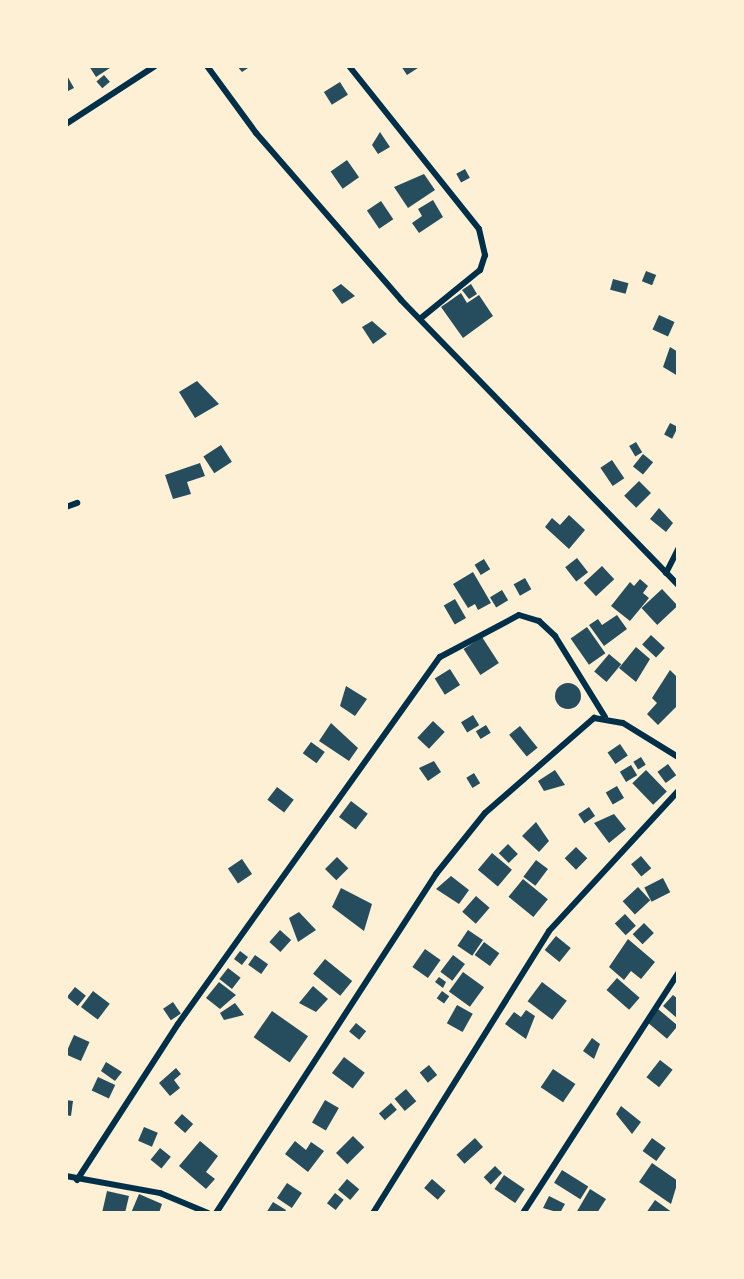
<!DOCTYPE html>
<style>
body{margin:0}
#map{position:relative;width:744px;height:1279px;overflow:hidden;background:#fdf0d5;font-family:Montserrat,sans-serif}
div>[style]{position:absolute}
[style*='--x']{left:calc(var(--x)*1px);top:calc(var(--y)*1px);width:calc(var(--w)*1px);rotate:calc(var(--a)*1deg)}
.building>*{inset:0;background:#264d5e;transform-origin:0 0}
.round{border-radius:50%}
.minor>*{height:6px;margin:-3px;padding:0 3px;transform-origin:3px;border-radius:3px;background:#003049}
span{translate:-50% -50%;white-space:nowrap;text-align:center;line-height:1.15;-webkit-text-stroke:6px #fdf0d5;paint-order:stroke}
.frame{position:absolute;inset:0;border:68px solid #fdf0d5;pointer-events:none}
</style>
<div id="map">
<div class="building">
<i style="clip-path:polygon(89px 66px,113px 66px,96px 77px)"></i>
<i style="clip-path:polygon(237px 66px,251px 66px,242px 72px)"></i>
<i style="clip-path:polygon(401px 66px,421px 66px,407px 75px)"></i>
<i style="clip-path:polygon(66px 74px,74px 88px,66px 92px)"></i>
<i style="left:104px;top:75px;width:9px;height:10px;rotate:49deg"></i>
<i style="left:340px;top:82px;width:15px;height:19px;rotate:58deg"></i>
<i style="clip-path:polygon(380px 132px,390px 147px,378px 154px,372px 145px)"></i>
<i style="left:347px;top:160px;width:21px;height:20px;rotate:55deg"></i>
<i style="left:465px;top:169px;width:10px;height:10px;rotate:61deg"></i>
<i style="clip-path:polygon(424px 174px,435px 190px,408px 208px,394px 187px)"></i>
<i style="clip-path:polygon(433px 200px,443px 217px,419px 233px,412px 223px,422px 216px,418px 209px)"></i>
<i style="left:381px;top:201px;width:22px;height:17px;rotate:56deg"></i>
<i style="left:646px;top:271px;width:11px;height:11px;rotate:22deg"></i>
<i style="left:613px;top:279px;width:16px;height:11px;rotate:15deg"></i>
<i style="clip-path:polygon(341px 284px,355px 296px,342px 304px,332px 290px)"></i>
<i style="clip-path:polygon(471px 284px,477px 294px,469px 299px,462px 290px)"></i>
<i style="clip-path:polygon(461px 293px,467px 303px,479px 295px,493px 316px,463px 338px,441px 307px)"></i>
<i style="left:659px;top:315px;width:17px;height:16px;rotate:24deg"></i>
<i style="clip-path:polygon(372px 321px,387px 334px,373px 344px,362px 327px)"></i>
<i style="clip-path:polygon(670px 347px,678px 352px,678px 376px,663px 367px)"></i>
<i style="clip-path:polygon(197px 381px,219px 404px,195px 418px,179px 392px)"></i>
<i style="left:670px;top:423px;width:9px;height:13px;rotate:27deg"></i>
<i style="left:636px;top:442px;width:12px;height:8px;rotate:59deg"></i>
<i style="left:221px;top:445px;width:20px;height:21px;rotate:57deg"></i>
<i style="left:643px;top:454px;width:13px;height:16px;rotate:39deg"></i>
<i style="left:612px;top:460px;width:22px;height:14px;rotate:56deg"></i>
<i style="clip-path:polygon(200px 463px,205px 476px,187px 482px,191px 494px,173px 499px,165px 475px)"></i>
<i style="left:639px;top:481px;width:17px;height:21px;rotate:45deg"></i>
<i style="clip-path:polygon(659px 508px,673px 523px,666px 532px,650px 519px)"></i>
<i style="clip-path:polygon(569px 515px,585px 530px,569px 549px,545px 527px,552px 518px,560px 525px)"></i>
<i style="left:577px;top:558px;width:18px;height:15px;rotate:52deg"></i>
<i style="left:484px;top:559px;width:12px;height:11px;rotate:59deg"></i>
<i style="left:602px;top:566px;width:18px;height:25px;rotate:47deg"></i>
<i style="clip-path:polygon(473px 572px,491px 603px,478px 610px,475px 604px,468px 608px,453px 584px)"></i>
<i style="left:525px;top:578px;width:13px;height:13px;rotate:61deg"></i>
<i style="clip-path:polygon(640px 579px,648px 586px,643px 593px,649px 598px,630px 621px,611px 606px,630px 582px,634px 586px)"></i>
<i style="left:662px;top:589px;width:23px;height:28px;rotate:47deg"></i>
<i style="left:502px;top:590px;width:12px;height:14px;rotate:59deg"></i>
<i style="left:455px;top:599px;width:22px;height:13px;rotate:60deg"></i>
<i style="clip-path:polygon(617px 615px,627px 629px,604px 646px,589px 625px,598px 619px,602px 625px)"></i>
<i style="left:587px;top:627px;width:32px;height:20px;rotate:55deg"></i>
<i style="left:651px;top:635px;width:19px;height:13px;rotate:43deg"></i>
<i style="left:482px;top:637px;width:31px;height:22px;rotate:57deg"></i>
<i style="clip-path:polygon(636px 647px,650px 659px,636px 682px,619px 668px)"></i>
<i style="left:609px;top:654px;width:16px;height:23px;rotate:40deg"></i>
<i style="left:450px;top:669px;width:19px;height:18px;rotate:58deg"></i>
<i style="clip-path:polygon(670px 670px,678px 678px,678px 705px,658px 725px,647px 714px,657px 703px,652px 698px)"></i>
<i class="round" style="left:555px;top:683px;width:26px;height:26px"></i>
<i style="clip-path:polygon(346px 686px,367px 699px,355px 716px,340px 706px)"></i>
<i style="left:473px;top:715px;width:12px;height:14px;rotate:59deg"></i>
<i style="left:433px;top:721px;width:16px;height:23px;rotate:43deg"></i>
<i style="clip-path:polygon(331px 723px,358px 748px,349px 761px,319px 741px)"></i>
<i style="left:486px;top:725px;width:9px;height:12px;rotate:58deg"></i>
<i style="left:520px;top:726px;width:28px;height:14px;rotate:51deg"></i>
<i style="left:311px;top:742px;width:17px;height:14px;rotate:36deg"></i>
<i style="left:620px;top:744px;width:14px;height:15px;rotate:56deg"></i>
<i style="left:641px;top:757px;width:9px;height:9px;rotate:58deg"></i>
<i style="clip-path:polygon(434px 761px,441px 772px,428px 781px,419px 768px)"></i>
<i style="left:668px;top:764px;width:14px;height:13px;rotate:54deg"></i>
<i style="left:631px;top:765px;width:12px;height:13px;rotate:59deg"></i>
<i style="clip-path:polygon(555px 770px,565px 785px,544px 791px,538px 781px)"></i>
<i style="left:646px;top:770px;width:30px;height:19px;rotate:46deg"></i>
<i style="left:474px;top:773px;width:12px;height:9px;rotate:59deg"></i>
<i style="left:617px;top:786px;width:14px;height:13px;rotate:60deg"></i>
<i style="left:277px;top:787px;width:21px;height:16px;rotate:37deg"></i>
<i style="left:351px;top:801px;width:21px;height:20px;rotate:37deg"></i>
<i style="left:589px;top:807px;width:11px;height:13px;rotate:56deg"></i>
<i style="clip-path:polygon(614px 814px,626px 829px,609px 843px,594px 823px)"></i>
<i style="clip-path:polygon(536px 822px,549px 841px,539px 852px,522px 836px)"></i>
<i style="left:508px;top:844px;width:14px;height:13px;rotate:45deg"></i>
<i style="left:576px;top:847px;width:16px;height:16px;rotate:45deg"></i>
<i style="left:492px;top:853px;width:26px;height:22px;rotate:40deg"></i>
<i style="left:641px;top:856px;width:16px;height:13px;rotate:50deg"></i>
<i style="left:337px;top:857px;width:16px;height:17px;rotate:45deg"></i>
<i style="left:242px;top:859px;width:18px;height:17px;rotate:56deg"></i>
<i style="left:536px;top:860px;width:15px;height:21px;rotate:37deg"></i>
<i style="clip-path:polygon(451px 876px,469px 890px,459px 904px,436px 889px)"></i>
<i style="left:663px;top:878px;width:16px;height:21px;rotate:63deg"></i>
<i style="left:523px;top:879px;width:32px;height:23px;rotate:39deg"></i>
<i style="left:638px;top:887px;width:18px;height:21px;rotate:47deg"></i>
<i style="clip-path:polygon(341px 888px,372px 904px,364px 931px,332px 907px)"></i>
<i style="left:476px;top:896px;width:18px;height:21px;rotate:41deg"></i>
<i style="clip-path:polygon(299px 912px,316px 930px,298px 942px,289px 918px)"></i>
<i style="left:625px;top:914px;width:16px;height:14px;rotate:47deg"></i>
<i style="left:644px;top:923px;width:14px;height:16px;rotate:45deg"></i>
<i style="left:280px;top:930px;width:15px;height:16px;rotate:42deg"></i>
<i style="left:468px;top:930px;width:18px;height:19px;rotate:34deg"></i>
<i style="left:556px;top:936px;width:19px;height:18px;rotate:39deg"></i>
<i style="clip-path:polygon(628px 939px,655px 962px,641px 979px,631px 971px,624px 980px,609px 967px)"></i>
<i style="left:484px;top:942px;width:19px;height:16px;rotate:36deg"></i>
<i style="left:425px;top:949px;width:19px;height:22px;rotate:35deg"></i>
<i style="left:240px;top:951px;width:10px;height:10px;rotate:37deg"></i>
<i style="left:255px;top:955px;width:16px;height:12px;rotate:35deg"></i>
<i style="left:453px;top:955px;width:15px;height:21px;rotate:37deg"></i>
<i style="left:325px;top:959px;width:35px;height:19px;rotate:39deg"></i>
<i style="left:228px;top:968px;width:16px;height:14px;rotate:38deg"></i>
<i style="left:463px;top:972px;width:26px;height:24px;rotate:36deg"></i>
<i style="clip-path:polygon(439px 977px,446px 982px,443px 988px,435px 982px)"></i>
<i style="left:617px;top:978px;width:30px;height:16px;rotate:41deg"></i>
<i style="clip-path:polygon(219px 982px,236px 995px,220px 1009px,206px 998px)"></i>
<i style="left:542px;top:982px;width:31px;height:24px;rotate:37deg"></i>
<i style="clip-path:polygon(313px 986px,328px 999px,316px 1012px,299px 1003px)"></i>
<i style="left:75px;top:987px;width:14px;height:13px;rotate:39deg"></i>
<i style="left:93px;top:991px;width:21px;height:20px;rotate:37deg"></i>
<i style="left:442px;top:991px;width:9px;height:9px;rotate:36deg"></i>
<i style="clip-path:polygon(673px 995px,678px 999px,678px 1019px,663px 1006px)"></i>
<i style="left:173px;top:1002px;width:14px;height:12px;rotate:56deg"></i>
<i style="clip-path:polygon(235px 1003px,244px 1015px,224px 1020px,220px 1013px)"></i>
<i style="left:457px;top:1005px;width:18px;height:21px;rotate:29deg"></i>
<i style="left:658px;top:1009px;width:26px;height:17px;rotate:40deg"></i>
<i style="clip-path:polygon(526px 1010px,535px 1016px,526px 1039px,505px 1024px,514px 1012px,521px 1017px)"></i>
<i style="left:272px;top:1011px;width:44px;height:32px;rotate:35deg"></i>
<i style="left:356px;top:1023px;width:13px;height:11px;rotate:39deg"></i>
<i style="left:74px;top:1035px;width:17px;height:21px;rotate:24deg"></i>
<i style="clip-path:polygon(592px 1038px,600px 1044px,594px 1059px,583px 1051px)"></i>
<i style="left:344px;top:1057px;width:26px;height:20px;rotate:37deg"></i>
<i style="left:660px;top:1060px;width:16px;height:22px;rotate:38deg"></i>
<i style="clip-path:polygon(106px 1062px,122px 1072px,115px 1081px,101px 1071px)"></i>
<i style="left:429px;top:1065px;width:13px;height:12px;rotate:51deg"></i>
<i style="clip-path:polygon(176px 1068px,181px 1074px,174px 1080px,180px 1088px,170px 1096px,159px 1083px)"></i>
<i style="left:553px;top:1069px;width:27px;height:22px;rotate:34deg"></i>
<i style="left:98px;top:1077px;width:19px;height:15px;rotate:25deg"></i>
<i style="left:406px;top:1089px;width:16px;height:15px;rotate:50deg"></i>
<i style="clip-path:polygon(66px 1100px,73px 1101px,71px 1116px,66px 1115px)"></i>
<i style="left:325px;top:1100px;width:16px;height:26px;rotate:30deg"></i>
<i style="left:391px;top:1103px;width:9px;height:16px;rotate:49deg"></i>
<i style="clip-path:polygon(621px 1106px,641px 1122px,632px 1134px,616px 1114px)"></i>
<i style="left:182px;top:1114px;width:15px;height:12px;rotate:42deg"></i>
<i style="left:144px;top:1127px;width:15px;height:15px;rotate:23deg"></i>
<i style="left:353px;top:1136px;width:16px;height:24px;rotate:45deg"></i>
<i style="left:475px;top:1138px;width:12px;height:25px;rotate:48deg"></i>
<i style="left:652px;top:1138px;width:17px;height:16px;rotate:36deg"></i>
<i style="clip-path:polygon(200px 1141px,218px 1156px,206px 1172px,215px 1179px,206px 1189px,179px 1166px)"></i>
<i style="clip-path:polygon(295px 1141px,306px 1150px,311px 1142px,324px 1151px,308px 1172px,285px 1154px)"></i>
<i style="left:160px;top:1148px;width:14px;height:15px;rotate:39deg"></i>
<i style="clip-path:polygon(652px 1163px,678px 1181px,671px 1204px,639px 1182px)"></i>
<i style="left:495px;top:1166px;width:10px;height:16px;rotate:45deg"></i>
<i style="left:562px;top:1170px;width:31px;height:15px;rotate:32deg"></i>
<i style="left:504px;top:1175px;width:25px;height:17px;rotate:34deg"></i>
<i style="left:347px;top:1179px;width:16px;height:14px;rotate:40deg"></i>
<i style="left:432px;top:1179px;width:18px;height:12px;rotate:41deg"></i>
<i style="left:287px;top:1183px;width:18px;height:18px;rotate:34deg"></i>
<i style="clip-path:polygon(590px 1189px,606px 1199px,597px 1213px,576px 1213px)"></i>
<i style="clip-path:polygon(107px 1191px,129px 1196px,125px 1213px,102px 1213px)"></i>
<i style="left:335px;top:1193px;width:11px;height:13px;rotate:38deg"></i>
<i style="clip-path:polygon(139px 1194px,162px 1204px,159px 1213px,131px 1213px)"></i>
<i style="clip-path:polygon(549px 1196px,565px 1204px,560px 1213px,543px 1208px)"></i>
<i style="clip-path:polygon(655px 1200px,673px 1213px,646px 1213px)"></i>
<i style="clip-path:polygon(273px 1202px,286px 1210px,284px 1213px,266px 1213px)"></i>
</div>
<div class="minor">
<i style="--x:207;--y:66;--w:83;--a:53.8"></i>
<i style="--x:256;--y:133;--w:221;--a:49"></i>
<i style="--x:401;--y:300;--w:397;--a:45.8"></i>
<i style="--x:349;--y:66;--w:208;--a:51.4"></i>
<i style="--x:479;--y:229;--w:27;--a:77"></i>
<i style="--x:485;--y:255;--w:16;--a:108"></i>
<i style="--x:480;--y:270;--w:77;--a:140.8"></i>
<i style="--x:66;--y:124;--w:106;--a:-33.1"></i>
<i style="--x:66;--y:507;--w:12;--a:-20"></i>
<i style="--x:666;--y:573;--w:27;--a:-63"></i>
<i style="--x:66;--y:1176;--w:96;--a:10.3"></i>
<i style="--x:160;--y:1193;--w:52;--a:22.6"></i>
<i style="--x:77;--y:1180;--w:186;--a:-57.1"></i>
<i style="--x:178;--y:1024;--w:451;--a:-54.5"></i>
<i style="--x:440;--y:657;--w:89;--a:-28"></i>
<i style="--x:519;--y:615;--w:21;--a:17"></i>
<i style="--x:539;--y:621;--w:22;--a:43"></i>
<i style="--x:555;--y:636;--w:95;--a:58.3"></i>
<i style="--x:216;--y:1213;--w:404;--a:-57"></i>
<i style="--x:436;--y:874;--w:78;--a:-51.2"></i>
<i style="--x:485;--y:813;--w:145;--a:-41.1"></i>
<i style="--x:594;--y:718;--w:29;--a:10"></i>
<i style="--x:623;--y:723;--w:65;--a:31.7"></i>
<i style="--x:373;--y:1213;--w:332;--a:-58"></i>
<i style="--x:549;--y:931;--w:190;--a:-47.3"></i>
<i style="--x:523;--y:1213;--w:286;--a:-57.1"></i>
</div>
<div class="frame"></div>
</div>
